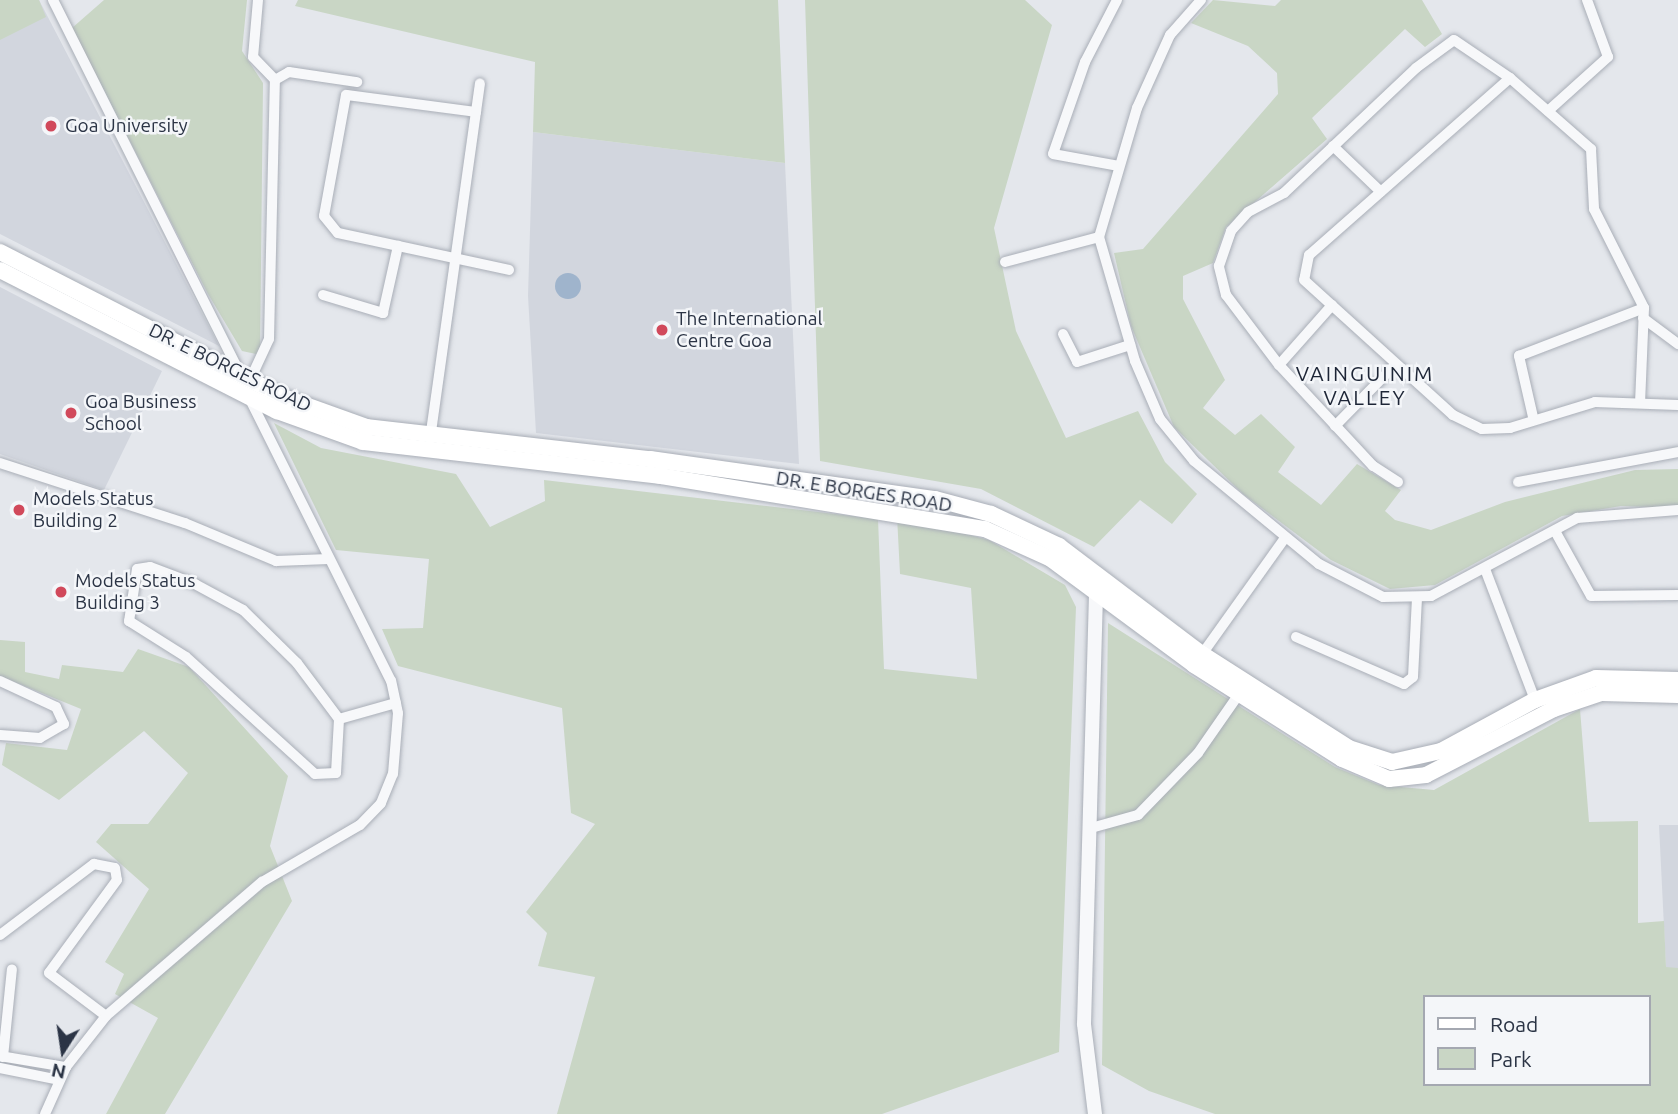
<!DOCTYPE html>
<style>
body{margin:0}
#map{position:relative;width:1678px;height:1114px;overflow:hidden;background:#e4e7ec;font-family:Ubuntu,sans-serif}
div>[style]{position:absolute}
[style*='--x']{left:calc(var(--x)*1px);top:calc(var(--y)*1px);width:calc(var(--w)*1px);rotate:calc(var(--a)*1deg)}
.built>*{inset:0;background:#d2d6de}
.green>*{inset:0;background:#c9d6c5}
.water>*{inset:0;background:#9fb4cc}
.round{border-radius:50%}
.roads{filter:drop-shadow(0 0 2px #a9aeb7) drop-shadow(0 0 2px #a9aeb7)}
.minor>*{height:10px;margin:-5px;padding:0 5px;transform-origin:5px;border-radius:5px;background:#f7f8fa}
.tertiary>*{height:14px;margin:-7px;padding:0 7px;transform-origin:7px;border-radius:7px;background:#f7f8fa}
.secondary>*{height:16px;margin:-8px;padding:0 8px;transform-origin:8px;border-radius:8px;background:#fff}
.dots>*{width:19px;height:19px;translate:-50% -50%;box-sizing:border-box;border:4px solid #f4f6f9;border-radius:50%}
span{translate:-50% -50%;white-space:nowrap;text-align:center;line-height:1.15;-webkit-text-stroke:5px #f4f6f9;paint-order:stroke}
.poi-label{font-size:19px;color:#2b3445}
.left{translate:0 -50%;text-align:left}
.street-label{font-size:19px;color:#2b3445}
.neighbourhood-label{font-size:21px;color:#1d2536;letter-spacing:2px}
.legend{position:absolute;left:1423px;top:995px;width:228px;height:91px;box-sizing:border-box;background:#f4f6f9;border:2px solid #a4a8b1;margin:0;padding:9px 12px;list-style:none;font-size:21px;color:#2b3445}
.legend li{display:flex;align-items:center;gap:14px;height:35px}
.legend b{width:35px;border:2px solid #a4a8b1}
.north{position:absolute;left:28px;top:1016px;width:70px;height:70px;-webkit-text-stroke:5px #f4f6f9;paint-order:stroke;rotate:192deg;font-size:19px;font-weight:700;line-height:28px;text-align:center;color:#2b3445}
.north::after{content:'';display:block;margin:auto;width:24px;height:32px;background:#2b3445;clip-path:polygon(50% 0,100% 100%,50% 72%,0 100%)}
</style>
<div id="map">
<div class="built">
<i style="clip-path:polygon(0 0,39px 0,219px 346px,0 234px)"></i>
<i style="clip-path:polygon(533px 132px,785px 163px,799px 464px,536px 433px,528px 296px)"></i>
<i style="clip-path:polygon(0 287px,162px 371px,104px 490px,0 454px)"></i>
<i style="clip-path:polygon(1659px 825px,1678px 825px,1678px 968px,1666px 968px)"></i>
</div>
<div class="green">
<i style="clip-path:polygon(0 0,39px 0,46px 17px,0 40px)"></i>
<i style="clip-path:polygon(104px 0,247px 0,242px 51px,263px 83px,260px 355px,242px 351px,208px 294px,72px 28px)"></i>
<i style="clip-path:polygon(298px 0,778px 0,785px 163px,533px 132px,535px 62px,295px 6px)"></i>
<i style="clip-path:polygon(805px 0,1025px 0,1052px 25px,994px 228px,1016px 331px,1066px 438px,1138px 411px,1165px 462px,1197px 494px,1172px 524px,1140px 500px,1094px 547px,981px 489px,820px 461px)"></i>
<i style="clip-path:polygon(1213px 0,1275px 6px,1281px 0,1422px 0,1442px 34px,1425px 47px,1405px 29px,1312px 118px,1327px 139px,1226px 227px,1213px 263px,1183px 276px,1183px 299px,1225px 380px,1203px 408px,1235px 435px,1261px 414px,1295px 447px,1278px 472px,1321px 505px,1357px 464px,1401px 490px,1385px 511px,1395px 520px,1431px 530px,1505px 502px,1635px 470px,1678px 469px,1678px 508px,1621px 506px,1562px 516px,1435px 585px,1390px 589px,1331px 560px,1243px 494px,1174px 427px,1131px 326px,1114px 253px,1143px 249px,1278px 94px,1277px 73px,1248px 46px,1191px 23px)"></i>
<i style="clip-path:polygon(274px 423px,321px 448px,456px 474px,490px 527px,545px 501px,544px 480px,878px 519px,884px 669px,977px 679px,971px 588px,900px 574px,897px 516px,989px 540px,1065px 585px,1076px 607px,1059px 1052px,882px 1114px,557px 1114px,595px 977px,538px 966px,547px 933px,526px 912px,595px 824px,571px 813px,562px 708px,398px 666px,382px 629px,423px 628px,429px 559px,336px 550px)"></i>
<i style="clip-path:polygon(evenodd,1108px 623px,1335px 767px,1379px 785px,1434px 790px,1580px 709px,1589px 822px,1638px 821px,1638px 923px,1664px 921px,1666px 967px,1678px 968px,1678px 1114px,1215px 1114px,1149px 1091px,1102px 1065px,1108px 623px,1424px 997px,1648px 997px,1648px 1084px,1424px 1084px,1424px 997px)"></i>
<i style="clip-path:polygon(0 640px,25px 642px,25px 672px,59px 679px,62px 665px,123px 672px,138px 649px,189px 667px,288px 776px,270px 846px,292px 901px,165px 1114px,106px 1114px,158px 1018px,115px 994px,124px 974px,105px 962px,149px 889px,96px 842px,111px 824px,148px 824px,188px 773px,144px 731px,59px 800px,2px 765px,6px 743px,67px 750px,81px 709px,0 676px)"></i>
</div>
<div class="water">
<i class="round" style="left:555px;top:273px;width:26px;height:26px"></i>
</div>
<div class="roads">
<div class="minor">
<i style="--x:53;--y:0;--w:420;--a:63.4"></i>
<i style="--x:258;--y:0;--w:57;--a:95"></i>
<i style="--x:253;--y:57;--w:32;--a:46"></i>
<i style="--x:1117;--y:0;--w:70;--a:117.3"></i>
<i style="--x:1085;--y:62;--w:97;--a:109.2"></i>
<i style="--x:1053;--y:154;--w:67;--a:10.3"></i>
<i style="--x:1201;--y:0;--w:47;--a:131.5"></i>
<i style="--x:1170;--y:35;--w:80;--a:114.3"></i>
<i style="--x:1137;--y:108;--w:134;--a:106.4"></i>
<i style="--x:1099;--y:237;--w:129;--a:73.8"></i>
<i style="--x:1135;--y:361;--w:63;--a:66.7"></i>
<i style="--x:1160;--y:419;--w:54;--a:51"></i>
<i style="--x:1194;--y:461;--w:162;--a:39.5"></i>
<i style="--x:1319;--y:564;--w:72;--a:27.3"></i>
<i style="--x:1383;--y:597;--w:48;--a:-1.2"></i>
<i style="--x:1431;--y:596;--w:166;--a:-28.1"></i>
<i style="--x:1577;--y:518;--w:101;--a:-4.5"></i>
<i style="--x:1510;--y:78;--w:268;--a:138.6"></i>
<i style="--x:1309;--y:255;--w:25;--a:101"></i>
<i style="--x:1304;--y:280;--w:201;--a:42.2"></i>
<i style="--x:1453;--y:415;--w:32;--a:26"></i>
<i style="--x:1482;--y:429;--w:28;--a:-2"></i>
<i style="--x:1510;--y:428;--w:89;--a:-17"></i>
<i style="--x:1595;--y:402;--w:83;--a:2.1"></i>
<i style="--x:1548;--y:111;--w:81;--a:-42"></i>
<i style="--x:1608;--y:57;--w:61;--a:-110.2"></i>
<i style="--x:476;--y:112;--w:131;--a:-172.5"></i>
<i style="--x:346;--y:95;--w:123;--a:100.3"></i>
<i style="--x:324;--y:216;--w:22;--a:51"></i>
<i style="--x:338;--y:233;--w:175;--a:12.2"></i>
<i style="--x:1333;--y:146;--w:66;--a:43.8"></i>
<i style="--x:1005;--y:262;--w:97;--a:-14.9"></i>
<i style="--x:323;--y:295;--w:63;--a:16.7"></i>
<i style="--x:383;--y:313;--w:69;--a:-77.4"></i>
<i style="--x:1643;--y:318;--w:44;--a:36.6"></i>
<i style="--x:1063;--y:334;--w:31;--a:63"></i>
<i style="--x:1077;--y:362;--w:56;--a:-17.8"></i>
<i style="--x:1279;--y:365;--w:80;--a:-48.5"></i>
<i style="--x:250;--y:380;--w:45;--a:-65.1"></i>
<i style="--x:269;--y:339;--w:259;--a:-88.7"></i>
<i style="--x:275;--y:80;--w:16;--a:-30"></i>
<i style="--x:289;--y:72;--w:69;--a:8.4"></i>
<i style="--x:1533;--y:417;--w:63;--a:-102.9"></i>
<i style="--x:1519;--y:356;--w:134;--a:-21"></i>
<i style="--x:1335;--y:426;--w:87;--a:-45.5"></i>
<i style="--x:430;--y:439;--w:359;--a:-82"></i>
<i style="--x:0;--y:463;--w:194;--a:18"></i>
<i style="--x:185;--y:523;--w:99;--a:22.7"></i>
<i style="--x:276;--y:561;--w:53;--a:-2.2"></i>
<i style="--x:1398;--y:482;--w:30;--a:-147"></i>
<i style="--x:1373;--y:466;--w:138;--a:-132.9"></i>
<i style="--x:1279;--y:365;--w:88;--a:-127.1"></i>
<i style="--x:1226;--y:295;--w:30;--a:-104"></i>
<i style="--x:1219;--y:266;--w:37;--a:-71"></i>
<i style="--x:1231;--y:231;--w:25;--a:-48"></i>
<i style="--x:1248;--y:212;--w:41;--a:-27.8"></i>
<i style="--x:1284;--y:193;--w:182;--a:-43.4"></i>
<i style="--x:1416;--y:68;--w:47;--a:-36.4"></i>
<i style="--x:1454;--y:40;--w:68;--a:34.2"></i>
<i style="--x:1510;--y:78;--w:108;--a:41.2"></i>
<i style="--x:1591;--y:149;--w:60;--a:87.1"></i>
<i style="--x:1594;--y:209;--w:111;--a:63.2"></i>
<i style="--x:1644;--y:308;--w:95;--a:92.4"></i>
<i style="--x:1518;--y:482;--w:163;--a:-10.6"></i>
<i style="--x:1555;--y:531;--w:74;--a:61"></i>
<i style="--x:1591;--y:596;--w:87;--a:-0.7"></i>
<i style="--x:1485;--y:569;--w:140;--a:69.1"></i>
<i style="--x:1296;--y:637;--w:118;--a:23.5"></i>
<i style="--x:1404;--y:684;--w:11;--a:-38"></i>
<i style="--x:1413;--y:677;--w:78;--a:-87.1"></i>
<i style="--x:1200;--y:657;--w:146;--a:-54.5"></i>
<i style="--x:0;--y:681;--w:62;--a:24.9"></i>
<i style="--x:56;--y:707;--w:19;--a:65"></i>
<i style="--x:64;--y:724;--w:28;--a:150"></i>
<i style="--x:40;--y:738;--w:40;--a:-175.7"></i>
<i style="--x:339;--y:719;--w:70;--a:-126.9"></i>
<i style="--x:297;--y:663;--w:76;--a:-135.5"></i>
<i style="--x:243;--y:610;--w:55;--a:-151.6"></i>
<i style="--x:195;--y:584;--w:48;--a:-159.3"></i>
<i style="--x:150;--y:567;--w:13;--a:171"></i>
<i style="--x:137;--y:569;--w:53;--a:98.7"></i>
<i style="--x:129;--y:621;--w:67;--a:32.3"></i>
<i style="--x:186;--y:657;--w:174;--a:42.2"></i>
<i style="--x:315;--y:774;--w:21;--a:-3"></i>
<i style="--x:336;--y:773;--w:54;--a:-86.8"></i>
<i style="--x:339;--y:719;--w:59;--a:-15.7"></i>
<i style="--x:1091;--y:828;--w:49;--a:-15.5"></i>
<i style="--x:1138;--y:815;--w:86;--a:-45.9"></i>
<i style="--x:1198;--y:753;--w:72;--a:-55.2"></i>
<i style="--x:0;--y:935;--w:118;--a:-37.1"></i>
<i style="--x:94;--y:864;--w:21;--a:11"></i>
<i style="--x:115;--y:868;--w:12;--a:81"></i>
<i style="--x:117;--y:880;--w:115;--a:126.2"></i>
<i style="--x:49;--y:973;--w:71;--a:37"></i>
<i style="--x:0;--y:1056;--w:67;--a:9.5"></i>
<i style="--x:3;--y:1057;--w:88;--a:-84.2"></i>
<i style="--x:0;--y:1068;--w:60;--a:11.5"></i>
<i style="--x:45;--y:1114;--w:51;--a:-65.9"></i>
<i style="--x:66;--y:1067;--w:65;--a:-51.9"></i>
<i style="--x:106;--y:1016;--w:206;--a:-40.7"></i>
<i style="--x:262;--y:882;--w:113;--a:-30.2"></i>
<i style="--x:360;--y:825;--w:30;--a:-46"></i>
<i style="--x:381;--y:803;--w:31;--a:-68"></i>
<i style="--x:393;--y:774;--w:61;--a:-85.3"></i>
<i style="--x:398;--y:713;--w:33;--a:-102"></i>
<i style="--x:391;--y:681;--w:317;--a:-116.6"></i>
</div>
<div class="tertiary">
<i style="--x:1095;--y:1114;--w:91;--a:-97"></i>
<i style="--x:1084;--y:1024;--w:433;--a:-88.4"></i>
</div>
<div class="secondary">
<i style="--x:0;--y:252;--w:318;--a:27.1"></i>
<i style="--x:283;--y:397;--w:89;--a:19.7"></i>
<i style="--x:367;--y:427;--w:285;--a:6.5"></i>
<i style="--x:650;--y:459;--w:288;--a:8"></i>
<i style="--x:935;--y:499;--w:58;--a:15"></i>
<i style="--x:991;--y:514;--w:75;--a:25.2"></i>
<i style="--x:1059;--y:546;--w:179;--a:37.1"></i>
<i style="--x:1202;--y:654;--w:174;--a:32.6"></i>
<i style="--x:1349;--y:748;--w:45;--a:18"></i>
<i style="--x:1392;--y:762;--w:50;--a:-12.7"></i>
<i style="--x:1441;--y:751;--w:107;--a:-28.5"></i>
<i style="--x:1535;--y:700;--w:65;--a:-19.8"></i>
<i style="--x:1596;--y:678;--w:82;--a:1.4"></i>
<i style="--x:0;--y:270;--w:311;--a:27"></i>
<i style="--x:277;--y:411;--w:91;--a:19.8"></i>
<i style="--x:363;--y:442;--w:299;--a:6.5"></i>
<i style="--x:660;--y:476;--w:329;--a:9.3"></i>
<i style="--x:985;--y:529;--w:72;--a:24.4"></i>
<i style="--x:1051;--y:559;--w:178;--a:36.5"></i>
<i style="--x:1194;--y:665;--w:175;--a:32.4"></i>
<i style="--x:1342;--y:759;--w:51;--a:23.1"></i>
<i style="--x:1389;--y:779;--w:37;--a:-6"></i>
<i style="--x:1426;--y:775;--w:144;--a:-27.3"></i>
<i style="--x:1554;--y:709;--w:50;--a:-18.8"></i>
<i style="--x:1601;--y:693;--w:77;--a:1.5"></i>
</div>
</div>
<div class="dots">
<i style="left:51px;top:126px;background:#d1495b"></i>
<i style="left:662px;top:330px;background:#d1495b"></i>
<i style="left:71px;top:413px;background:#d1495b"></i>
<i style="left:19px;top:510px;background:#d1495b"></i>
<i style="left:61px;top:592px;background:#d1495b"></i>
</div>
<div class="poi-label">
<span class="left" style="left:65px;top:126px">Goa University</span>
<span class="left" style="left:676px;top:330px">The International<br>Centre Goa</span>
<span class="left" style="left:85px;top:413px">Goa Business<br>School</span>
<span class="left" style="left:33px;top:510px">Models Status<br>Building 2</span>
<span class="left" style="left:75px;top:592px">Models Status<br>Building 3</span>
</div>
<div class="street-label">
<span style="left:230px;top:368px;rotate:26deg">DR. E BORGES ROAD</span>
<span style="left:864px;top:492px;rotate:9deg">DR. E BORGES ROAD</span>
</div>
<div class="neighbourhood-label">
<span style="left:1365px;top:385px">VAINGUINIM<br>VALLEY</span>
</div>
<ul class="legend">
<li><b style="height:9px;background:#fff"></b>Road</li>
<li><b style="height:19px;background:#c9d6c5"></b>Park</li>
</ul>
<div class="north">N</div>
</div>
